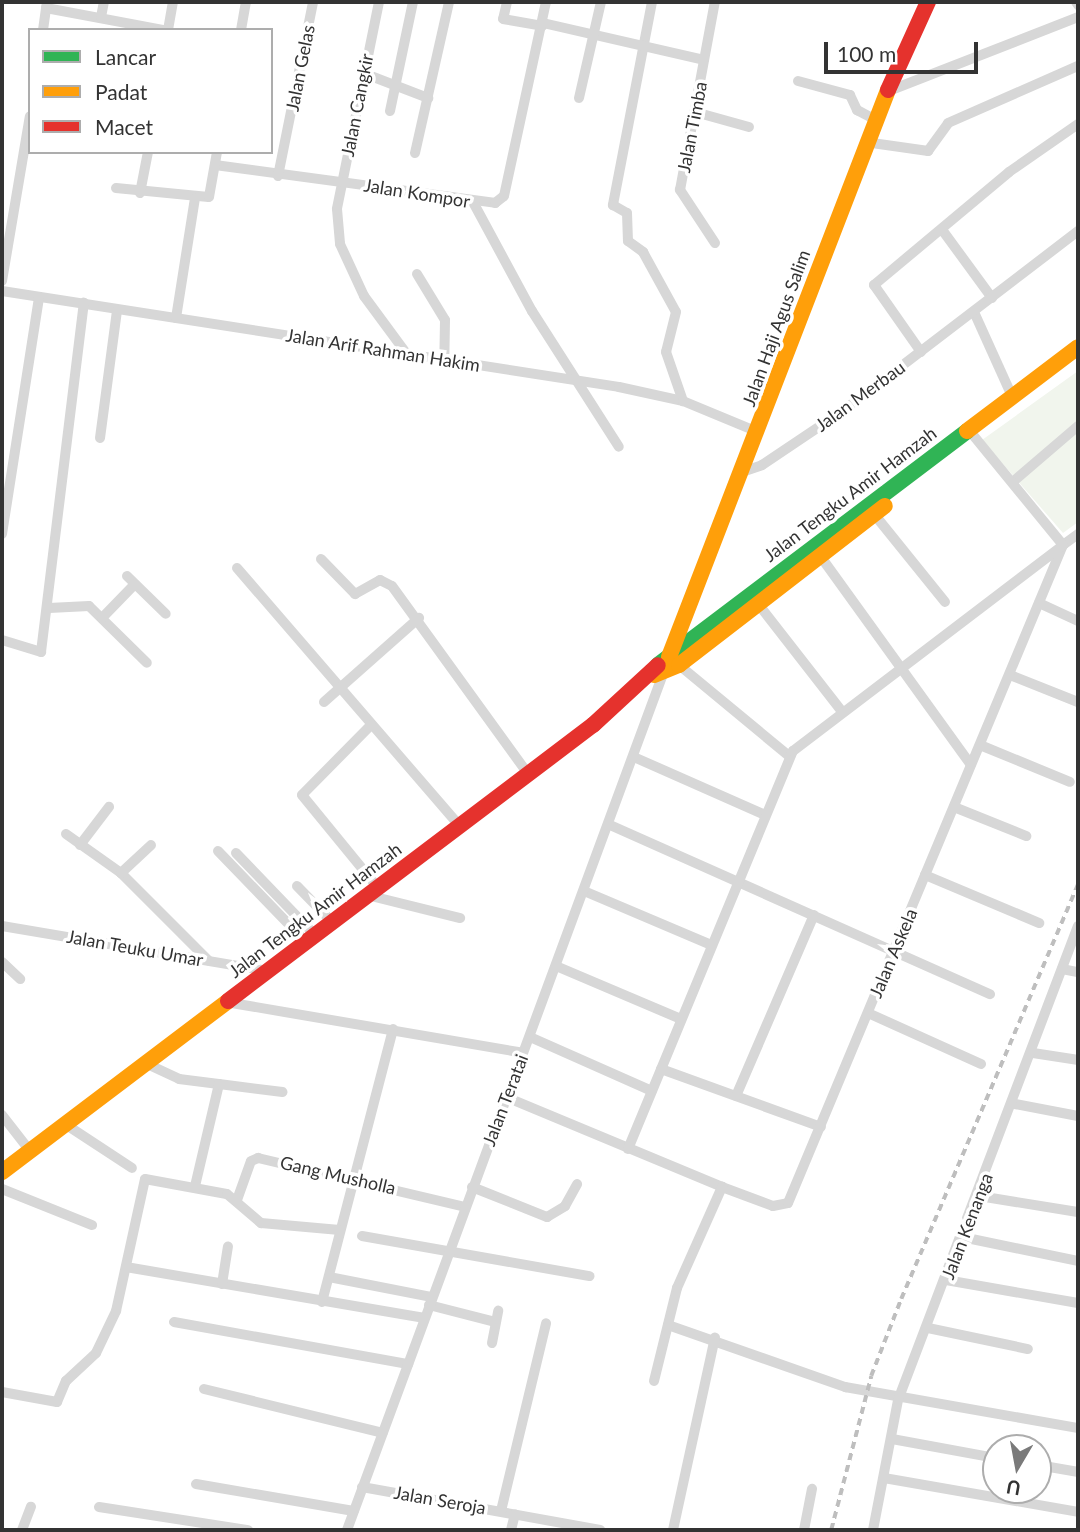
<!DOCTYPE html>
<style>
body{margin:0}
#map{position:relative;width:1080px;height:1532px;overflow:hidden;background:#fff;font-family:Lato,sans-serif}
div>[style]{position:absolute}
[style*='--x']{left:calc(var(--x)*1px);top:calc(var(--y)*1px);width:calc(var(--w)*1px);rotate:calc(var(--a)*1deg)}
.green>*{inset:0;background:#f1f5ed}
.street>*{height:10px;margin:-5px;padding:0 5px;transform-origin:5px;border-radius:5px;background:#d7d7d7}
.fast>*{height:16px;margin:-8px;padding:0 8px;transform-origin:8px;border-radius:8px;background:#30b455}
.slow>*{height:16px;margin:-8px;padding:0 8px;transform-origin:8px;border-radius:8px;background:#ff9f0a}
.jam>*{height:16px;margin:-8px;padding:0 8px;transform-origin:8px;border-radius:8px;background:#e5322d}
.rail>*{height:3.5px;margin-top:-1.75px;transform-origin:0;background:repeating-linear-gradient(90deg,#bebebe 0 7px,transparent 0 12px)}
span{translate:-50% -50%;white-space:nowrap;text-align:center;line-height:1.15;-webkit-text-stroke:7px #fff;paint-order:stroke}
.street-label{font-size:18px;color:#333}
.frame{position:absolute;inset:0;border:4px solid #333;pointer-events:none}
.legend{position:absolute;left:28px;top:28px;width:245px;height:126px;box-sizing:border-box;background:#fff;border:2px solid #adadad;margin:0;padding:9px 12px;list-style:none;font-size:21px;color:#333}
.legend li{display:flex;align-items:center;gap:14px;height:35px}
.legend b{width:35px;border:2px solid #adadad}
.north{position:absolute;left:982px;top:1434px;width:70px;height:70px;box-sizing:border-box;background:#fff;border:2px solid #adadad;border-radius:50%;rotate:190deg;font-size:19px;font-weight:700;line-height:28px;text-align:center;color:#333}
.north::after{content:'';display:block;margin:auto;width:24px;height:32px;background:#7a7a7a;clip-path:polygon(50% 0,100% 100%,50% 72%,0 100%)}
.scale{position:absolute;left:824px;top:42px;width:154px;height:32px;box-sizing:border-box;border:4px solid #333;border-top:0;padding-left:9px;font-size:21px;line-height:24px;white-space:nowrap;color:#333;-webkit-text-stroke:5px #fff;paint-order:stroke}
</style>
<div id="map">
<div class="green">
<i style="clip-path:polygon(1078px 371px,1078px 522px,1063px 533px,982px 440px)"></i>
</div>
<div class="street">
<i style="--x:379;--y:2;--w:211;--a:101.5"></i>
<i style="--x:337;--y:209;--w:35;--a:85"></i>
<i style="--x:340;--y:244;--w:57;--a:65.2"></i>
<i style="--x:364;--y:296;--w:71;--a:53.6"></i>
<i style="--x:507;--y:2;--w:17;--a:103"></i>
<i style="--x:503;--y:19;--w:40;--a:10"></i>
<i style="--x:652;--y:2;--w:207;--a:100.9"></i>
<i style="--x:613;--y:205;--w:16;--a:30"></i>
<i style="--x:627;--y:213;--w:28;--a:88"></i>
<i style="--x:628;--y:241;--w:19;--a:36"></i>
<i style="--x:643;--y:252;--w:68;--a:61.2"></i>
<i style="--x:676;--y:312;--w:41;--a:104"></i>
<i style="--x:666;--y:352;--w:52;--a:70.9"></i>
<i style="--x:1076;--y:2;--w:4;--a:56"></i>
<i style="--x:46;--y:8;--w:120;--a:10.6"></i>
<i style="--x:101;--y:17;--w:15;--a:-79"></i>
<i style="--x:543;--y:23;--w:165;--a:12.9"></i>
<i style="--x:43;--y:30;--w:28;--a:-82"></i>
<i style="--x:168;--y:30;--w:28;--a:-80"></i>
<i style="--x:241;--y:30;--w:28;--a:-80"></i>
<i style="--x:363;--y:73;--w:70;--a:21"></i>
<i style="--x:798;--y:81;--w:54;--a:15.1"></i>
<i style="--x:850;--y:95;--w:17;--a:65"></i>
<i style="--x:857;--y:110;--w:19;--a:28"></i>
<i style="--x:886;--y:92;--w:206;--a:-21.3"></i>
<i style="--x:579;--y:98;--w:98;--a:-77.1"></i>
<i style="--x:390;--y:111;--w:111;--a:-78.1"></i>
<i style="--x:695;--y:112;--w:56;--a:15.5"></i>
<i style="--x:865;--y:142;--w:64;--a:8.1"></i>
<i style="--x:928;--y:151;--w:34;--a:-54"></i>
<i style="--x:948;--y:123;--w:142;--a:-23.7"></i>
<i style="--x:415;--y:153;--w:155;--a:-77.3"></i>
<i style="--x:215;--y:165;--w:283;--a:7.7"></i>
<i style="--x:495;--y:203;--w:11;--a:-38"></i>
<i style="--x:504;--y:196;--w:198;--a:-77.8"></i>
<i style="--x:278;--y:176;--w:177;--a:-78.6"></i>
<i style="--x:116;--y:188;--w:93;--a:5.5"></i>
<i style="--x:209;--y:197;--w:46;--a:-79.9"></i>
<i style="--x:140;--y:193;--w:42;--a:-79"></i>
<i style="--x:473;--y:202;--w:124;--a:61.6"></i>
<i style="--x:532;--y:311;--w:161;--a:57.4"></i>
<i style="--x:943;--y:231;--w:83;--a:53.8"></i>
<i style="--x:715;--y:243;--w:64;--a:-123.4"></i>
<i style="--x:680;--y:190;--w:191;--a:-79.5"></i>
<i style="--x:417;--y:274;--w:54;--a:58.7"></i>
<i style="--x:445;--y:320;--w:39;--a:91"></i>
<i style="--x:2;--y:281;--w:167;--a:-80.4"></i>
<i style="--x:2;--y:291;--w:624;--a:8.84"></i>
<i style="--x:619;--y:387;--w:66;--a:12.3"></i>
<i style="--x:683;--y:401;--w:81;--a:22.5"></i>
<i style="--x:974;--y:312;--w:92;--a:65.7"></i>
<i style="--x:176;--y:318;--w:121;--a:-81"></i>
<i style="--x:921;--y:352;--w:82;--a:-125"></i>
<i style="--x:874;--y:285;--w:176;--a:-39.9"></i>
<i style="--x:1009;--y:172;--w:84;--a:-34.8"></i>
<i style="--x:100;--y:438;--w:129;--a:-82.4"></i>
<i style="--x:742;--y:472;--w:21;--a:-19"></i>
<i style="--x:762;--y:465;--w:99;--a:-33.9"></i>
<i style="--x:844;--y:410;--w:295;--a:-37.4"></i>
<i style="--x:1015;--y:480;--w:83;--a:-40.6"></i>
<i style="--x:874;--y:514;--w:113;--a:51.1"></i>
<i style="--x:2;--y:534;--w:240;--a:-81.1"></i>
<i style="--x:821;--y:557;--w:256;--a:54.2"></i>
<i style="--x:321;--y:559;--w:49;--a:45.8"></i>
<i style="--x:355;--y:594;--w:29;--a:-29"></i>
<i style="--x:380;--y:580;--w:13;--a:27"></i>
<i style="--x:392;--y:586;--w:232;--a:54.1"></i>
<i style="--x:237;--y:568;--w:341;--a:49.2"></i>
<i style="--x:127;--y:576;--w:54;--a:44.3"></i>
<i style="--x:1039;--y:603;--w:43;--a:24.8"></i>
<i style="--x:759;--y:605;--w:132;--a:52.1"></i>
<i style="--x:49;--y:608;--w:40;--a:-2.9"></i>
<i style="--x:89;--y:606;--w:81;--a:44.5"></i>
<i style="--x:102;--y:618;--w:47;--a:-45.9"></i>
<i style="--x:2;--y:640;--w:41;--a:17.1"></i>
<i style="--x:41;--y:652;--w:352;--a:-83"></i>
<i style="--x:679;--y:665;--w:143;--a:39.6"></i>
<i style="--x:1010;--y:675;--w:73;--a:21.7"></i>
<i style="--x:324;--y:702;--w:127;--a:-41.5"></i>
<i style="--x:371;--y:725;--w:98;--a:134.6"></i>
<i style="--x:302;--y:795;--w:120;--a:50.7"></i>
<i style="--x:980;--y:745;--w:97;--a:22.3"></i>
<i style="--x:636;--y:758;--w:139;--a:23.8"></i>
<i style="--x:954;--y:807;--w:78;--a:21.9"></i>
<i style="--x:610;--y:825;--w:416;--a:24"></i>
<i style="--x:66;--y:834;--w:67;--a:35.3"></i>
<i style="--x:121;--y:873;--w:124;--a:45"></i>
<i style="--x:80;--y:845;--w:48;--a:-52.7"></i>
<i style="--x:218;--y:851;--w:127;--a:46"></i>
<i style="--x:236;--y:853;--w:114;--a:46.1"></i>
<i style="--x:121;--y:873;--w:41;--a:-43"></i>
<i style="--x:925;--y:875;--w:124;--a:22.8"></i>
<i style="--x:297;--y:886;--w:50;--a:45.8"></i>
<i style="--x:584;--y:891;--w:138;--a:23"></i>
<i style="--x:367;--y:895;--w:96;--a:13.9"></i>
<i style="--x:2;--y:926;--w:269;--a:9.6"></i>
<i style="--x:2;--y:962;--w:25;--a:43"></i>
<i style="--x:556;--y:966;--w:136;--a:23"></i>
<i style="--x:1062;--y:969;--w:16;--a:11"></i>
<i style="--x:226;--y:1002;--w:301;--a:9.7"></i>
<i style="--x:868;--y:1013;--w:124;--a:24.3"></i>
<i style="--x:530;--y:1037;--w:133;--a:23.9"></i>
<i style="--x:1033;--y:1053;--w:46;--a:8.8"></i>
<i style="--x:145;--y:1063;--w:38;--a:25"></i>
<i style="--x:179;--y:1079;--w:40;--a:7.1"></i>
<i style="--x:219;--y:1084;--w:105;--a:103.2"></i>
<i style="--x:661;--y:1069;--w:170;--a:19.9"></i>
<i style="--x:219;--y:1084;--w:64;--a:7.2"></i>
<i style="--x:736;--y:1096;--w:197;--a:-66.7"></i>
<i style="--x:506;--y:1097;--w:234;--a:22.6"></i>
<i style="--x:722;--y:1187;--w:54;--a:20.4"></i>
<i style="--x:773;--y:1206;--w:15;--a:-11"></i>
<i style="--x:788;--y:1203;--w:713;--a:-67.32"></i>
<i style="--x:1063;--y:545;--w:19;--a:-36"></i>
<i style="--x:1015;--y:1104;--w:64;--a:10.8"></i>
<i style="--x:2;--y:1115;--w:46;--a:52.1"></i>
<i style="--x:65;--y:1124;--w:80;--a:33.3"></i>
<i style="--x:628;--y:1149;--w:431;--a:-67.5"></i>
<i style="--x:793;--y:751;--w:340;--a:-37.3"></i>
<i style="--x:1063;--y:545;--w:150;--a:-129.3"></i>
<i style="--x:472;--y:1187;--w:81;--a:21.8"></i>
<i style="--x:547;--y:1217;--w:21;--a:-31"></i>
<i style="--x:565;--y:1206;--w:25;--a:-61"></i>
<i style="--x:2;--y:1189;--w:97;--a:21.8"></i>
<i style="--x:979;--y:1196;--w:100;--a:9.2"></i>
<i style="--x:237;--y:1200;--w:41;--a:-70.3"></i>
<i style="--x:251;--y:1161;--w:8;--a:-23"></i>
<i style="--x:258;--y:1158;--w:213;--a:13.3"></i>
<i style="--x:362;--y:1236;--w:231;--a:10"></i>
<i style="--x:962;--y:1237;--w:118;--a:11.7"></i>
<i style="--x:126;--y:1267;--w:303;--a:9.7"></i>
<i style="--x:329;--y:1277;--w:105;--a:11"></i>
<i style="--x:946;--y:1280;--w:134;--a:9.9"></i>
<i style="--x:222;--y:1284;--w:38;--a:-81"></i>
<i style="--x:322;--y:1302;--w:282;--a:-75.4"></i>
<i style="--x:429;--y:1305;--w:68;--a:14.4"></i>
<i style="--x:174;--y:1322;--w:238;--a:10.2"></i>
<i style="--x:668;--y:1325;--w:188;--a:19.3"></i>
<i style="--x:845;--y:1387;--w:237;--a:10"></i>
<i style="--x:928;--y:1328;--w:102;--a:11.9"></i>
<i style="--x:492;--y:1343;--w:33;--a:-79"></i>
<i style="--x:654;--y:1381;--w:96;--a:-76.1"></i>
<i style="--x:677;--y:1288;--w:111;--a:-66"></i>
<i style="--x:204;--y:1389;--w:184;--a:13.8"></i>
<i style="--x:2;--y:1392;--w:56;--a:10.3"></i>
<i style="--x:57;--y:1402;--w:23;--a:-67"></i>
<i style="--x:66;--y:1381;--w:41;--a:-43"></i>
<i style="--x:96;--y:1353;--w:47;--a:-64.5"></i>
<i style="--x:116;--y:1311;--w:135;--a:-77.6"></i>
<i style="--x:145;--y:1179;--w:83;--a:10.4"></i>
<i style="--x:227;--y:1194;--w:45;--a:40.5"></i>
<i style="--x:261;--y:1223;--w:79;--a:5.1"></i>
<i style="--x:892;--y:1439;--w:106;--a:10.4"></i>
<i style="--x:1038;--y:1465;--w:41;--a:9.9"></i>
<i style="--x:884;--y:1478;--w:197;--a:9.9"></i>
<i style="--x:196;--y:1484;--w:160;--a:9.7"></i>
<i style="--x:362;--y:1487;--w:242;--a:10.2"></i>
<i style="--x:99;--y:1507;--w:151;--a:8.8"></i>
<i style="--x:501;--y:1511;--w:193;--a:-76.5"></i>
<i style="--x:22;--y:1530;--w:25;--a:-69"></i>
<i style="--x:347;--y:1530;--w:916;--a:-69.74"></i>
<i style="--x:511;--y:1530;--w:16;--a:-76"></i>
<i style="--x:673;--y:1530;--w:197;--a:-77.7"></i>
<i style="--x:804;--y:1530;--w:42;--a:-79"></i>
<i style="--x:873;--y:1530;--w:132;--a:-79.1"></i>
<i style="--x:898;--y:1400;--w:507;--a:-69.21"></i>
</div>
<div class="fast">
<i style="--x:658;--y:665;--w:388;--a:-37.1"></i>
</div>
<div class="slow">
<i style="--x:967;--y:431;--w:139;--a:-37.1"></i>
<i style="--x:669;--y:657;--w:608;--a:-68.88"></i>
<i style="--x:654;--y:675;--w:27;--a:-22"></i>
<i style="--x:679;--y:665;--w:260;--a:-37.7"></i>
<i style="--x:2;--y:1172;--w:283;--a:-37.1"></i>
</div>
<div class="jam">
<i style="--x:888;--y:90;--w:97;--a:-65.6"></i>
<i style="--x:228;--y:1001;--w:458;--a:-37.1"></i>
<i style="--x:593;--y:725;--w:88;--a:-42.7"></i>
</div>
<div class="rail">
<i style="--x:831;--y:1530;--w:159;--a:-75.4"></i>
<i style="--x:871;--y:1376;--w:83;--a:-68.7"></i>
<i style="--x:901;--y:1299;--w:451;--a:-66.9"></i>
</div>
<div class="street-label">
<span style="left:300px;top:68px;rotate:-79deg">Jalan Gelas</span>
<span style="left:357px;top:105px;rotate:-79deg">Jalan Cangkir</span>
<span style="left:692px;top:127px;rotate:-79deg">Jalan Timba</span>
<span style="left:417px;top:193px;rotate:9deg">Jalan Kompor</span>
<span style="left:776px;top:328px;rotate:-70deg">Jalan Haji Agus Salim</span>
<span style="left:383px;top:350px;rotate:9deg">Jalan Arif Rahman Hakim</span>
<span style="left:860px;top:396px;rotate:-36deg">Jalan Merbau</span>
<span style="left:850px;top:494px;rotate:-37deg">Jalan Tengku Amir Hamzah</span>
<span style="left:315px;top:910px;rotate:-37deg">Jalan Tengku Amir Hamzah</span>
<span style="left:135px;top:948px;rotate:10deg">Jalan Teuku Umar</span>
<span style="left:893px;top:953px;rotate:-67deg">Jalan Askela</span>
<span style="left:505px;top:1100px;rotate:-69deg">Jalan Teratai</span>
<span style="left:338px;top:1175px;rotate:13deg">Gang Musholla</span>
<span style="left:967px;top:1226px;rotate:-69deg">Jalan Kenanga</span>
<span style="left:440px;top:1500px;rotate:10deg">Jalan Seroja</span>
</div>
<div class="frame"></div>
<ul class="legend">
<li><b style="height:9px;background:#30b455"></b>Lancar</li>
<li><b style="height:9px;background:#ff9f0a"></b>Padat</li>
<li><b style="height:9px;background:#e5322d"></b>Macet</li>
</ul>
<div class="north">U</div>
<div class="scale">100 m</div>
</div>
